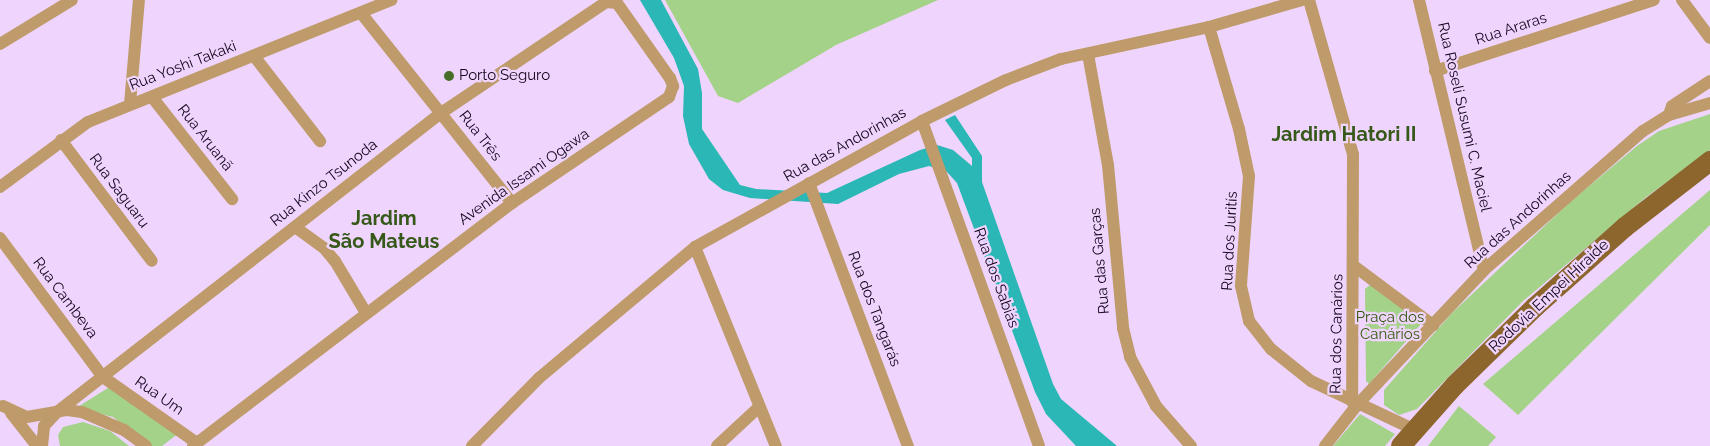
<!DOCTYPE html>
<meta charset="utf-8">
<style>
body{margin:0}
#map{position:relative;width:1710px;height:446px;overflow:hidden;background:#efd5fd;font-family:Raleway,sans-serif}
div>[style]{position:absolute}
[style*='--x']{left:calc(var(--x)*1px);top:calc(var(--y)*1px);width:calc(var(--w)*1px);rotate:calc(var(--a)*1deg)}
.green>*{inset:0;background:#a4d288}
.water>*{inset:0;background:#2bb7b6}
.minor>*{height:12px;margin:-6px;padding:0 6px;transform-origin:6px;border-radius:6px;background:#bf9b6b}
.primary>*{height:20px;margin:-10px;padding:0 10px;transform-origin:10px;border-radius:10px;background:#8d662e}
.dots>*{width:14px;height:14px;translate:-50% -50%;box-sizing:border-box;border:2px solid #efd5fd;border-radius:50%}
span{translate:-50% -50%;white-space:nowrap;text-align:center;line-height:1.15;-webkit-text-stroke:4.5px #efd5fd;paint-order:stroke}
.street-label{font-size:15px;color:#14051c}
.poi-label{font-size:15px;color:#14051c}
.left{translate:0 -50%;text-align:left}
.park-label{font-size:15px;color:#325a0b}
.district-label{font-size:20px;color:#36591a;font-weight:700}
</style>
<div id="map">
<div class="green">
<i style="clip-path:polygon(665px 0,938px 0,836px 45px,738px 103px,718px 96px)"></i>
<i style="clip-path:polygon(1710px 114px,1710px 150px,1645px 198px,1523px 301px,1417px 409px,1399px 415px,1384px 405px,1384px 390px,1452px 313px,1569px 203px,1637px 146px,1659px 131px)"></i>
<i style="clip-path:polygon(1710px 190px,1710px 225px,1518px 415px,1483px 384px)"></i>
<i style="clip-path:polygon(1371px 284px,1422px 323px,1369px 384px,1366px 381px,1365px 289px)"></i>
<i style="clip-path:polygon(111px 386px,179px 433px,162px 446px,150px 446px,113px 417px,76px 408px)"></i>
<i style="clip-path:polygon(1459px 406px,1496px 437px,1488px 446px,1428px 446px)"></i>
<i style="clip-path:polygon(1360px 414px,1395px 434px,1385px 446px,1333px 446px)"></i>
<i style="clip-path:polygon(83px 422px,110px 431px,129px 446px,60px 446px,58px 435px,63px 427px)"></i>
</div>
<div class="water">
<i style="clip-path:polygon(640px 0,661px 0,698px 69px,702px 93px,702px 129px,740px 185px,756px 189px,827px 193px,920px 150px,937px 145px,953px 150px,972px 166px,972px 158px,945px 120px,955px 115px,982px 156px,982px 182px,1053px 384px,1061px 399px,1117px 446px,1076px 446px,1046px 414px,1035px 392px,957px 183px,947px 172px,929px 166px,899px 174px,838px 204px,750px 198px,723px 190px,709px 179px,689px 144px,683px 116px,684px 86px,674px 58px)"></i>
</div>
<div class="minor">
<i style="--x:1309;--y:0;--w:160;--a:74.1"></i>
<i style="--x:1353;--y:154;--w:248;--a:90.2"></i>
<i style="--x:1419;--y:0;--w:278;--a:76.5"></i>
<i style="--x:1682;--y:0;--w:47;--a:53.6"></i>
<i style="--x:361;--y:13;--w:243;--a:51.5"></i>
<i style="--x:1209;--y:27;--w:106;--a:73.6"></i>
<i style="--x:1239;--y:129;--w:48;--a:78"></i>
<i style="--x:1249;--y:176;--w:110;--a:94.2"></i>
<i style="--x:1241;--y:286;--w:36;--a:77"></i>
<i style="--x:1249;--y:321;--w:36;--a:52"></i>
<i style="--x:1271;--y:349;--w:51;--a:38.7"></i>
<i style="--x:1311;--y:381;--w:115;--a:25.2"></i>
<i style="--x:0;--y:44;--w:84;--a:-31.4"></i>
<i style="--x:1088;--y:54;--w:113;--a:79.8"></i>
<i style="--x:1108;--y:165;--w:164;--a:84.7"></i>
<i style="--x:1123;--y:328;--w:30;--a:76"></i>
<i style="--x:1130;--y:357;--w:55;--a:62"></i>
<i style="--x:1156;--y:406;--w:53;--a:48.8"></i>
<i style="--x:254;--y:56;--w:108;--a:52.2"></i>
<i style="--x:1435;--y:71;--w:230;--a:-18"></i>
<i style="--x:152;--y:97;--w:130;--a:51.9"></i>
<i style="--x:130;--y:104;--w:104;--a:-85.1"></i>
<i style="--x:1669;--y:115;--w:9;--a:-72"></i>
<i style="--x:1672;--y:106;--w:45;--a:-33.3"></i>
<i style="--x:922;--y:121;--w:345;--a:70.2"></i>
<i style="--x:61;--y:140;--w:151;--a:53.1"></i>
<i style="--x:809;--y:183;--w:281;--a:69.4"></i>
<i style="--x:0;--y:187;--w:109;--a:-36.5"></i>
<i style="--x:88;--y:122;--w:327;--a:-21.9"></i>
<i style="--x:295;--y:227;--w:36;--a:36"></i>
<i style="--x:324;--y:248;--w:17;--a:50"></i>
<i style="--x:335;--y:261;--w:61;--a:59.2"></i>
<i style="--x:0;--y:238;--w:173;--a:53.5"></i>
<i style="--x:103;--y:377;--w:115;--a:35.1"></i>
<i style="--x:695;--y:247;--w:215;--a:67.9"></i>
<i style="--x:1354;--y:266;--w:99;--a:36.8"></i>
<i style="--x:3;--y:406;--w:26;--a:25"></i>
<i style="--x:27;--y:417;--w:41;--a:-9.9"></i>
<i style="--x:67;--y:410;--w:15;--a:8"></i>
<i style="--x:82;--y:412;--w:46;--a:23.2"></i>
<i style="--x:124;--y:430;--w:27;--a:36"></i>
<i style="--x:11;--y:413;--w:42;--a:51.8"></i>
<i style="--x:42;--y:446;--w:20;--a:-84"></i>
<i style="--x:44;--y:426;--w:19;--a:-47"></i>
<i style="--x:57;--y:412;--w:487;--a:-37.9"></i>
<i style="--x:441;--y:113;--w:199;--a:-33.9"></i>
<i style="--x:606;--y:2;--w:11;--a:5"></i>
<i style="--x:617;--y:3;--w:92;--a:54.8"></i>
<i style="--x:670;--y:78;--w:9;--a:69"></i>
<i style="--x:673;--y:86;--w:12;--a:110"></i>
<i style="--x:669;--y:97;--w:189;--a:146"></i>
<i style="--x:512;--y:203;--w:401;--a:142.7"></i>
<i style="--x:472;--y:446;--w:95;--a:-45.4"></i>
<i style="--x:539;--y:378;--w:204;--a:-40"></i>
<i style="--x:695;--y:247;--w:260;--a:-29"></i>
<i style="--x:922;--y:121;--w:93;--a:-26"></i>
<i style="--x:1006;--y:80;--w:59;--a:-20.9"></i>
<i style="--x:1061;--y:59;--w:151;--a:-12.2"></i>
<i style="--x:1209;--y:27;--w:97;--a:-16.2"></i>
<i style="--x:717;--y:446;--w:56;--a:-42.8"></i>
<i style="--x:1325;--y:446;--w:52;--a:-52"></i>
<i style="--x:1357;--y:405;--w:185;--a:-46.7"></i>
<i style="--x:1484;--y:270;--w:211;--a:-41.2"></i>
<i style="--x:1643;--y:131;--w:31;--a:-32"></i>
<i style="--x:1669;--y:115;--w:43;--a:-16.3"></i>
</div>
<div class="primary">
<i style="--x:1401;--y:446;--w:81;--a:-48.5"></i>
<i style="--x:1455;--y:385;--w:112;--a:-44.3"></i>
<i style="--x:1535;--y:307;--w:120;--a:-41.6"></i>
<i style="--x:1625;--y:227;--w:108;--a:-37.8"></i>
</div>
<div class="dots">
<i style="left:449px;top:76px;background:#466e29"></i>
</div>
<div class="street-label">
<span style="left:1511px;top:29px;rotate:-18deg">Rua Araras</span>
<span style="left:183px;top:66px;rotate:-21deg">Rua Yoshi Takaki</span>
<span style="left:1464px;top:117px;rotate:77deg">Rua Roseli Susumi C. Maciel</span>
<span style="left:480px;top:136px;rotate:52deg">Rua Três</span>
<span style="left:205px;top:138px;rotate:52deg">Rua Aruanã</span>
<span style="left:845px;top:145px;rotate:-29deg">Rua das Andorinhas</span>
<span style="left:524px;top:177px;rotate:-35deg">Avenida Issami Ogawa</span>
<span style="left:324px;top:183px;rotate:-38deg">Rua Kinzo Tsunoda</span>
<span style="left:119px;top:191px;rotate:53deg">Rua Saguaru</span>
<span style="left:1518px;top:220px;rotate:-42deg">Rua das Andorinhas</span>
<span style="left:1230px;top:241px;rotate:-87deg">Rua dos Juritís</span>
<span style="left:1100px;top:261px;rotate:-95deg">Rua das Garças</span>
<span style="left:996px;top:278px;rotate:70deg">Rua dos Sabiás</span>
<span style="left:1549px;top:296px;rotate:-43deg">Rodovia Empei Hiraide</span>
<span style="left:65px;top:298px;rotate:53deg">Rua Cambeva</span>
<span style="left:874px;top:309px;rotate:69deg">Rua dos Tangarás</span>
<span style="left:1337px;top:334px;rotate:-89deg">Rua dos Canários</span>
<span style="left:159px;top:396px;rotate:35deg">Rua Um</span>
</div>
<div class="poi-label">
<span class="left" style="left:459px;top:76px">Porto Seguro</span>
</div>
<div class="park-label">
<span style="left:1390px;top:326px">Praça dos<br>Canários</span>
</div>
<div class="district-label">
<span style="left:1344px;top:134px">Jardim Hatori II</span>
<span style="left:384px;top:230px">Jardim<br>São Mateus</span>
</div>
</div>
